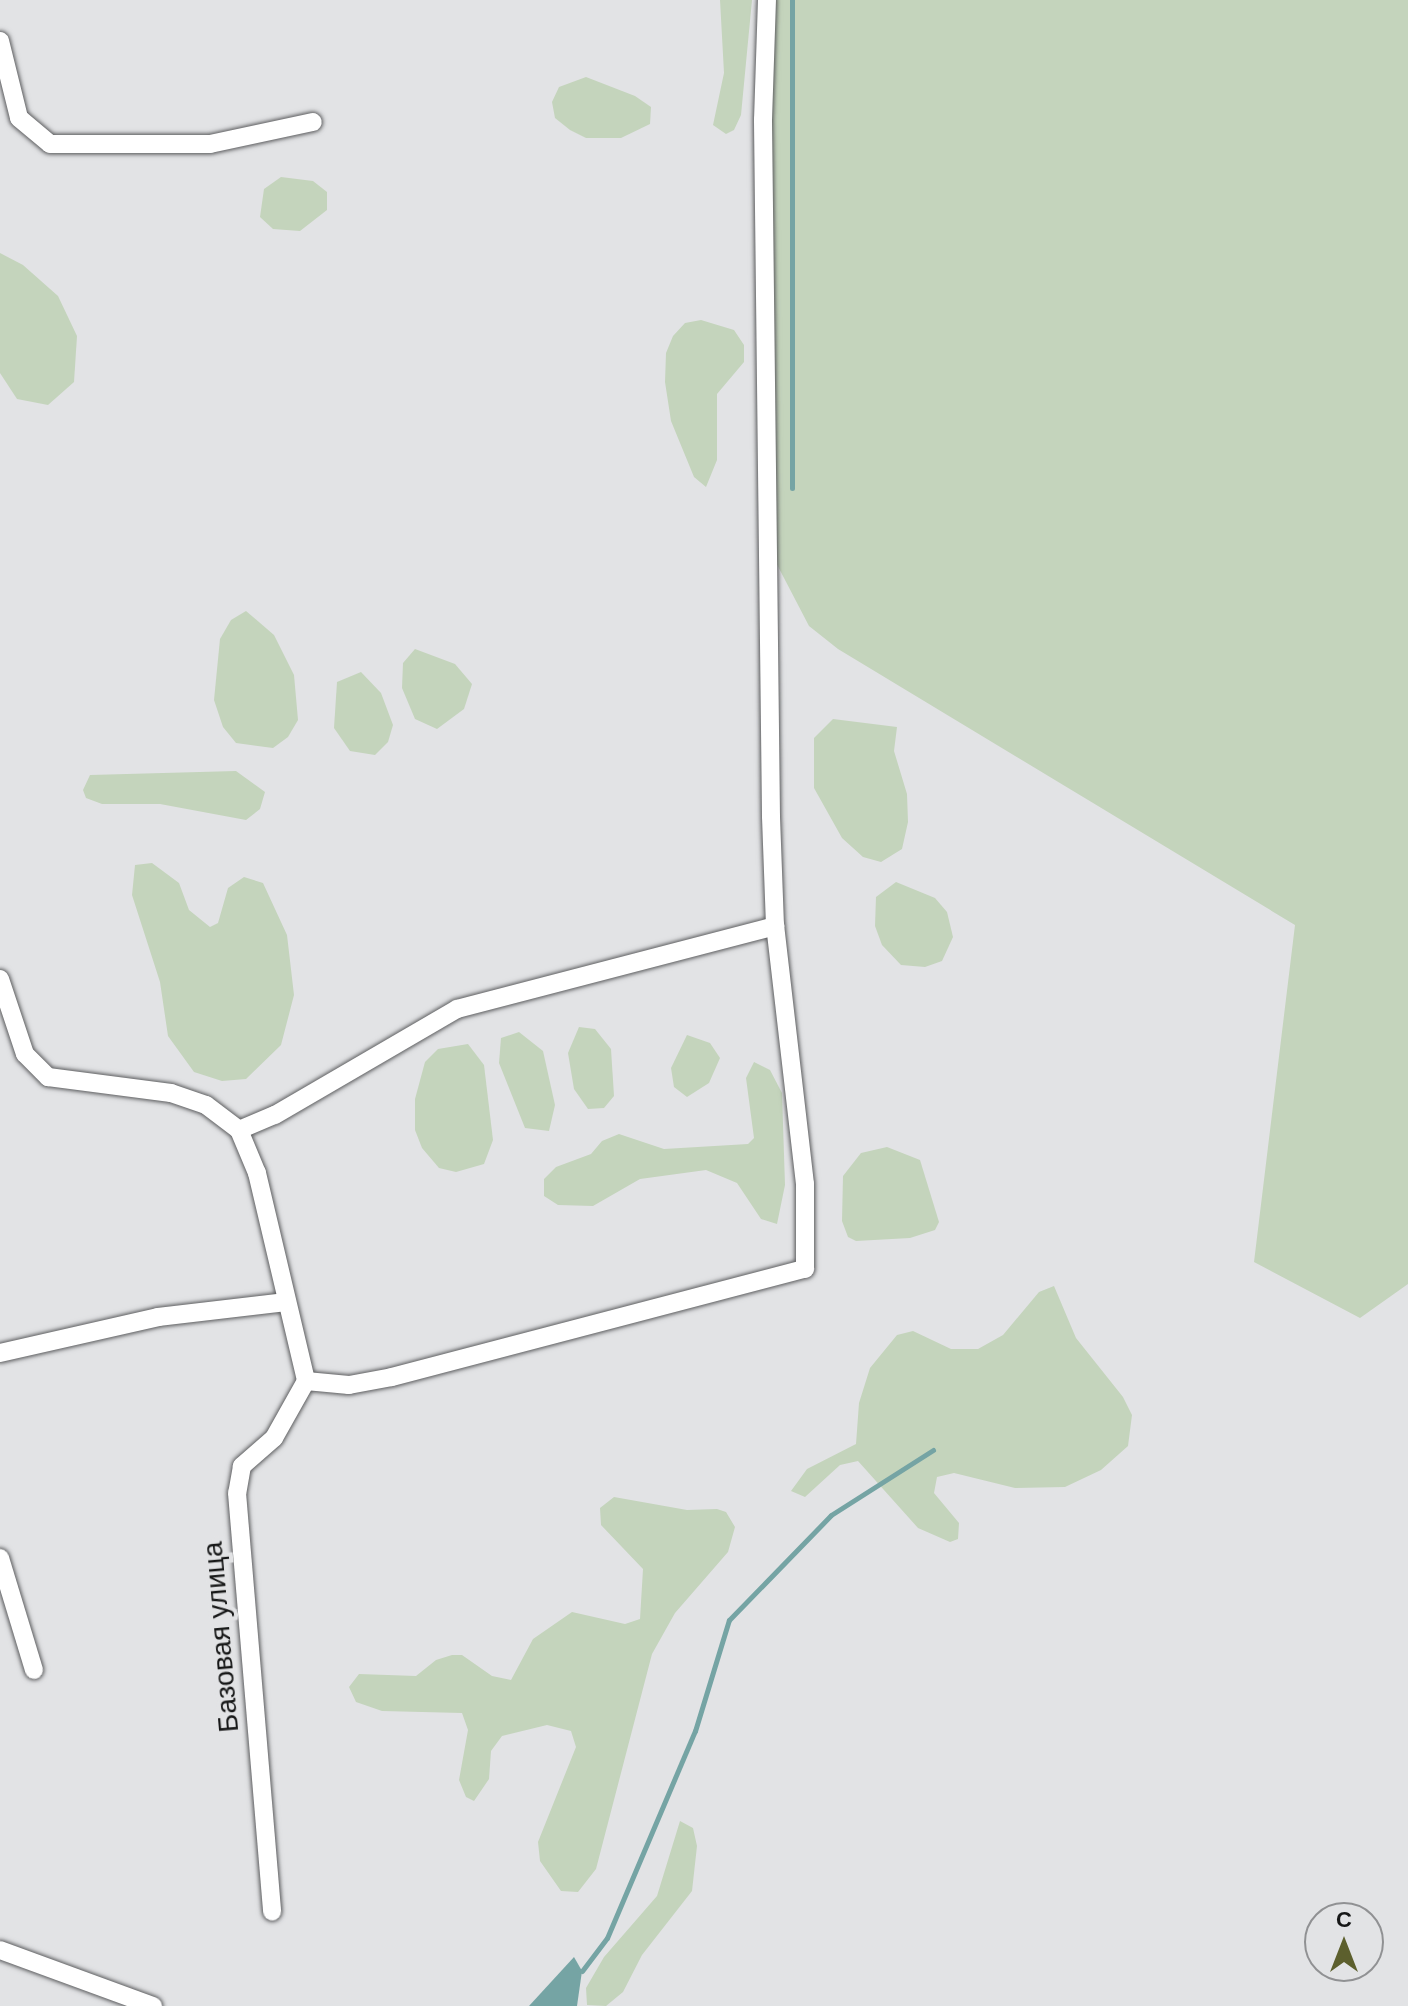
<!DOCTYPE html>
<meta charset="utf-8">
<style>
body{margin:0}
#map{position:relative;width:1408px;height:2006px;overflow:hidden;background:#e2e3e5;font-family:"DM Sans",sans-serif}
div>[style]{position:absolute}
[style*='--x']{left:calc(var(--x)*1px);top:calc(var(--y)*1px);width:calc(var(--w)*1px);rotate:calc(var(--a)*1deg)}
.green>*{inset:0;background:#c4d4bc}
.water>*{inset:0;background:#75a4a4}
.stream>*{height:5px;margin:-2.5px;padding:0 2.5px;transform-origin:2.5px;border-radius:2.5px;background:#75a4a4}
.roads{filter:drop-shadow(0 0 2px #5d5e60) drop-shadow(0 0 2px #5d5e60)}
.minor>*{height:18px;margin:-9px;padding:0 9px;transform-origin:9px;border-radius:9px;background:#fff}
span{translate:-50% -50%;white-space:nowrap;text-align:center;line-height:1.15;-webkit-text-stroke:8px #e2e3e5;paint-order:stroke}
.street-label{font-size:28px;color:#161717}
.north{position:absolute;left:1304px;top:1902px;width:80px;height:80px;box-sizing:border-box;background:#e2e3e5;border:2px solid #909193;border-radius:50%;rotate:0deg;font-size:22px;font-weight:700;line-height:32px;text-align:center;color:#161717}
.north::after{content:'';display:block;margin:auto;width:28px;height:36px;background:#5c5f2d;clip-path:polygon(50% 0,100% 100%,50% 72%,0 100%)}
</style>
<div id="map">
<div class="green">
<i style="clip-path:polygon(720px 0,752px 0,741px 115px,734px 130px,726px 134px,713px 125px,724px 73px)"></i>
<i style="clip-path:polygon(767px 0,1408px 0,1408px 1284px,1360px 1318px,1254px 1262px,1295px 925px,838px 649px,809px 626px,771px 553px)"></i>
<i style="clip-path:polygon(586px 77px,635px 96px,651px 107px,650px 124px,621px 138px,586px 138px,570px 130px,555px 118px,552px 102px,559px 87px)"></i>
<i style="clip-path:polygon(281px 177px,313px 181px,327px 192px,327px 210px,300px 231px,273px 229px,260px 217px,264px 189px)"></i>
<i style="clip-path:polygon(0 253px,23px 265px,58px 296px,77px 336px,74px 382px,48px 405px,17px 399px,0 373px)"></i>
<i style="clip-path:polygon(701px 320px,734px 330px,744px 345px,744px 362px,717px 394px,717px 460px,706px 487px,694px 477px,671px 421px,665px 382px,666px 353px,673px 336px,685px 323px)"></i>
<i style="clip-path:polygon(246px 611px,274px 635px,294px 675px,298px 720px,288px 737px,273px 748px,236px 743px,223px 727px,214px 700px,220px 639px,231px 620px)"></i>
<i style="clip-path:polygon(415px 649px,455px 664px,472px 684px,464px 709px,437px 729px,415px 719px,402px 688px,403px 663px)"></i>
<i style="clip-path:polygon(361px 672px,381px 693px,393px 725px,388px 742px,375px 755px,350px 751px,334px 728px,337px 682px)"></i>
<i style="clip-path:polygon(833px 719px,897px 727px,894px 751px,907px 794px,908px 822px,902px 849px,881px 862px,863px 857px,842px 838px,814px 788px,814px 738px)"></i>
<i style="clip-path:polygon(236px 771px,265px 792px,260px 809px,246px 820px,160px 804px,102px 804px,86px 798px,83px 790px,90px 775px)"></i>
<i style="clip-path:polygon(152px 863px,179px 883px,189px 910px,210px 927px,218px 923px,228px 888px,244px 877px,263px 883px,287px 935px,294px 995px,281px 1045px,246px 1079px,222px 1081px,194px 1072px,168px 1036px,160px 982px,132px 895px,135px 865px)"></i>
<i style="clip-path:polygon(896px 882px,935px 898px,947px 912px,953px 937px,942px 961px,925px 967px,901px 965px,882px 945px,875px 926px,876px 897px)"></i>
<i style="clip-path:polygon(579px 1027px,595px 1029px,611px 1049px,614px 1096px,604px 1108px,588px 1109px,574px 1089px,568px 1053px)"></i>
<i style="clip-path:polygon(519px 1032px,543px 1051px,555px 1105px,549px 1131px,525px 1128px,499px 1063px,501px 1038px)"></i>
<i style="clip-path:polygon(687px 1035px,710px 1043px,720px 1058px,709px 1083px,687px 1097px,674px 1087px,671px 1068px)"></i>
<i style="clip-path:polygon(468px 1044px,484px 1065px,493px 1140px,484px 1164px,456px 1172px,439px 1168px,422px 1148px,415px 1130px,415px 1099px,425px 1062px,438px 1049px)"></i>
<i style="clip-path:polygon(754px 1062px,770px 1070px,782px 1093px,785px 1185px,777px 1224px,761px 1219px,737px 1183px,706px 1170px,640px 1179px,593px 1206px,558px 1205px,544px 1196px,544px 1179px,556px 1167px,591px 1154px,602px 1141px,619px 1134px,664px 1149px,748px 1144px,754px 1138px,746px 1078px)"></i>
<i style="clip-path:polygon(887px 1147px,920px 1160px,939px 1222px,935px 1230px,910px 1238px,856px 1241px,848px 1237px,842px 1221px,843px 1176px,861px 1153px)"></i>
<i style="clip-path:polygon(1054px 1286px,1076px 1338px,1123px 1397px,1132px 1415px,1128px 1446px,1101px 1470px,1065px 1487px,1015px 1488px,954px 1473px,937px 1477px,934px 1493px,959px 1523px,958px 1539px,950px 1542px,918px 1528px,858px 1461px,840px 1465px,805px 1497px,791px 1491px,807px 1469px,856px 1444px,859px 1403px,870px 1368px,897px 1335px,913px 1331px,951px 1349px,978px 1349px,1003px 1335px,1039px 1292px)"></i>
<i style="clip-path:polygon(614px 1497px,687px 1510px,717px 1509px,726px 1512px,735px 1527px,728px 1552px,675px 1613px,652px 1654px,596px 1869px,578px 1892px,561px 1891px,540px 1861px,538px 1842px,576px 1747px,571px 1731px,547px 1725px,502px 1736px,491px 1751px,489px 1779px,474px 1801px,466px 1797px,459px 1780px,468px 1730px,462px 1713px,382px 1711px,356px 1702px,349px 1687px,359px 1674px,416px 1676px,436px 1660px,452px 1655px,462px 1655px,492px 1676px,511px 1680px,533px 1639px,572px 1612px,625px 1624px,640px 1619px,643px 1569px,601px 1525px,600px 1508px)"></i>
<i style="clip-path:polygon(680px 1821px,693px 1828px,697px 1846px,692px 1891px,642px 1955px,623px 1992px,606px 2006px,587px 2005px,586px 1988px,604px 1957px,657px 1896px)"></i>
</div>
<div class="water">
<i style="clip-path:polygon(574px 1957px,582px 1971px,577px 2006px,529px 2006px)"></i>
</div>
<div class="stream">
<i style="--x:792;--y:488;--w:488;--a:-90"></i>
<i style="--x:582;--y:1971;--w:41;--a:-52.9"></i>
<i style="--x:607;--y:1938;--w:225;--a:-67"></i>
<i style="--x:695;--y:1731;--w:116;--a:-73"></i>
<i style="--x:729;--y:1620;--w:146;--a:-45.8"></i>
<i style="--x:831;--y:1515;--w:121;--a:-32.5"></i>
</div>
<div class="roads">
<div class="minor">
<i style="--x:0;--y:41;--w:79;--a:76.1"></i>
<i style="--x:19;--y:118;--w:40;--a:40"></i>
<i style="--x:50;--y:144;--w:160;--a:0"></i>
<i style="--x:210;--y:144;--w:105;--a:-12.1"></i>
<i style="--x:0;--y:979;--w:79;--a:71.6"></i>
<i style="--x:25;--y:1054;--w:33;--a:45"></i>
<i style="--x:48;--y:1077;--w:124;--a:7.4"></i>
<i style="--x:171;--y:1093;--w:37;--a:19"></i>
<i style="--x:206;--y:1105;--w:41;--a:37.1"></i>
<i style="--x:239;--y:1130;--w:47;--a:67.3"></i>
<i style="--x:257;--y:1173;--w:214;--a:76.7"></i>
<i style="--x:306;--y:1381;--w:65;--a:119.3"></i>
<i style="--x:274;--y:1438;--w:43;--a:138.8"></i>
<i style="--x:242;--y:1466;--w:27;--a:100"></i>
<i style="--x:237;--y:1493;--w:420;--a:85.2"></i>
<i style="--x:239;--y:1130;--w:39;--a:-23"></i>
<i style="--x:275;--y:1115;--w:211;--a:-30.2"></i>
<i style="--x:457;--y:1009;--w:329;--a:-14.6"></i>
<i style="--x:0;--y:1353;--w:162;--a:-12.8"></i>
<i style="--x:158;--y:1317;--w:129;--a:-6.7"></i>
<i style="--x:306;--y:1381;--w:43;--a:5.3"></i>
<i style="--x:349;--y:1385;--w:44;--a:-10.5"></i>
<i style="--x:392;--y:1377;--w:427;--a:-14.7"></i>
<i style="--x:805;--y:1269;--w:85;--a:-90"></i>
<i style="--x:805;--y:1184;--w:260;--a:-96.6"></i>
<i style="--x:775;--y:926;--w:110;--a:-92.1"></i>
<i style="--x:771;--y:816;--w:696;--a:-90.66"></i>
<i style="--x:763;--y:120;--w:120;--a:-88.1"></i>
<i style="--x:0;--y:1558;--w:117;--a:73.1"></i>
<i style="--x:0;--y:1950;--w:163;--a:20.1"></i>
</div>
</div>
<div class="street-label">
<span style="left:221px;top:1637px;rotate:-95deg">Базовая улица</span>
</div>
<div class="north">С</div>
</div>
